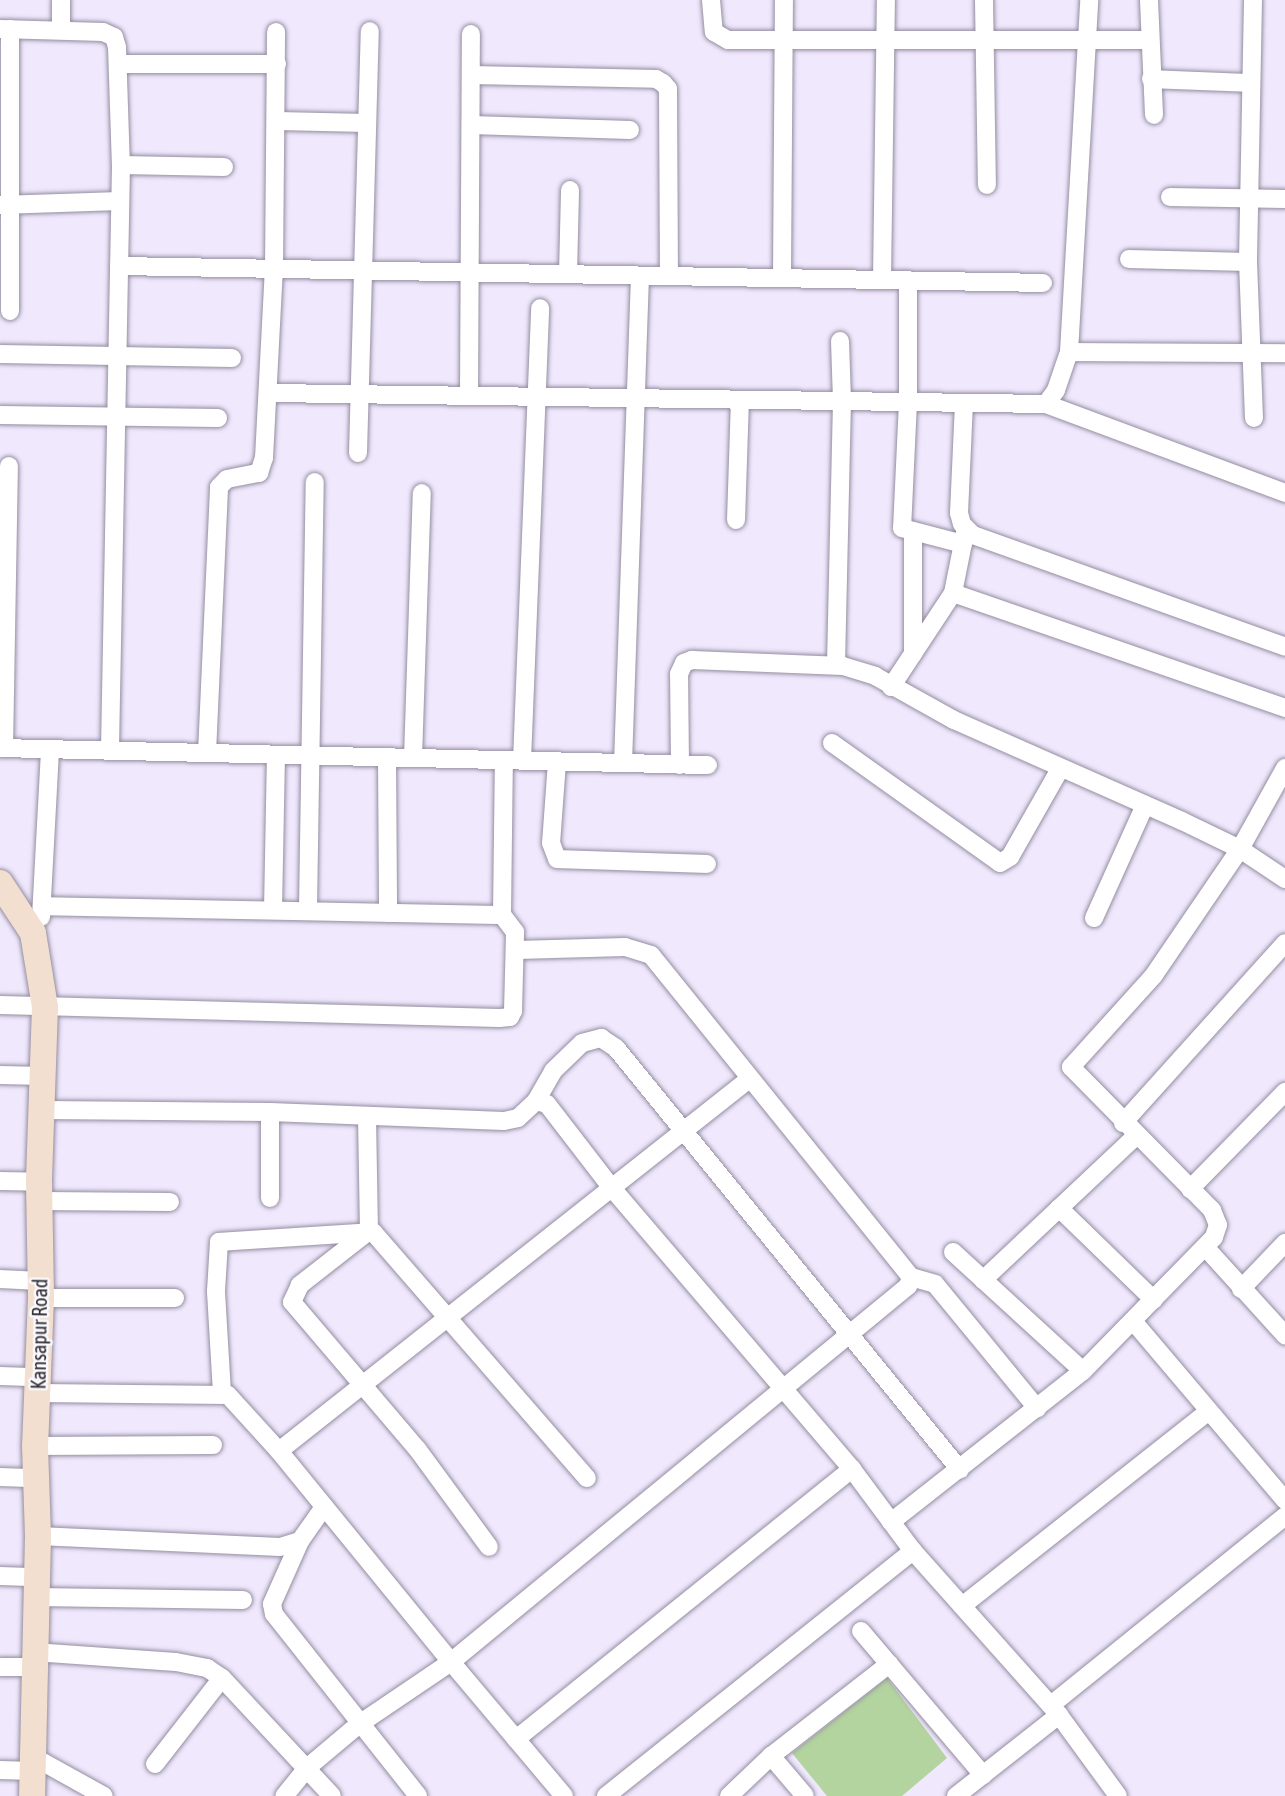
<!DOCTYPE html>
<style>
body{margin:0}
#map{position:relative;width:1285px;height:1796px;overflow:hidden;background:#f0e8fd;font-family:"Asap Condensed",sans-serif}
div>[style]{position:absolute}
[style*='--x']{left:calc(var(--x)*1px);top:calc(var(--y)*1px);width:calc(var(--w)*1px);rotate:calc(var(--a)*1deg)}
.green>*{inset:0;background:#b3d39f}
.roads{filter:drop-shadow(0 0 2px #948da0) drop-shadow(0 0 2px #948da0)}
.street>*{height:18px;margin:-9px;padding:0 9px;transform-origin:9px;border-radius:9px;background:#fff}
.secondary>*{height:26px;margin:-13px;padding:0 13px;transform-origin:13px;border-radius:13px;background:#f2dfd0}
span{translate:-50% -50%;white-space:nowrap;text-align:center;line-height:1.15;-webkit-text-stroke:5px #faf9fd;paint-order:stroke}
.street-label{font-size:20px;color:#29262e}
</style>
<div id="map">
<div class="green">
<i style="clip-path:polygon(887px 1678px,947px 1758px,902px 1796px,827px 1796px,792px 1753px)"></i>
</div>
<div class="roads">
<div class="street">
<i style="--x:711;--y:0;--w:32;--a:85"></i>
<i style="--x:714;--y:32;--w:16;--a:30"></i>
<i style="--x:728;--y:40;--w:421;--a:0"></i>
<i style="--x:984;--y:0;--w:185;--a:89.1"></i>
<i style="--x:1149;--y:0;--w:115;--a:87.5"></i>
<i style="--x:1253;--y:0;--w:262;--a:91.1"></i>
<i style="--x:1248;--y:262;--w:156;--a:87.8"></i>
<i style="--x:0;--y:29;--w:103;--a:1.7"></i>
<i style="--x:103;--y:32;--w:12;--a:24"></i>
<i style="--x:114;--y:37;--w:10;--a:73"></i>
<i style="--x:117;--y:47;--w:118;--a:88.1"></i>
<i style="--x:121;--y:165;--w:586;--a:91.08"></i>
<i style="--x:10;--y:29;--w:282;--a:90"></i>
<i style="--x:61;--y:29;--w:29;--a:-90"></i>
<i style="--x:118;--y:64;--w:159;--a:0"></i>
<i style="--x:471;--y:75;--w:185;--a:1.2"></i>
<i style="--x:656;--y:79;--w:8;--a:30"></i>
<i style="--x:663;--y:83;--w:8;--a:50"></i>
<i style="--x:668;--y:89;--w:187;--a:89.7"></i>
<i style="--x:1151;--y:79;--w:100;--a:2.3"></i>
<i style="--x:277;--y:121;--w:90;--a:1.3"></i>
<i style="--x:471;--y:125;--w:159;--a:1.8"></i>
<i style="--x:121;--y:165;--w:103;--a:1.1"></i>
<i style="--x:1170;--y:197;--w:115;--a:1"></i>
<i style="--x:0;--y:205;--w:120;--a:-1.9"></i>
<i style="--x:1129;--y:259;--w:119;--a:1.4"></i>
<i style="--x:119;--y:266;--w:924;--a:1.05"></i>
<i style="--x:568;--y:274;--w:84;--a:-88.6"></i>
<i style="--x:782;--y:278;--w:278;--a:-89.6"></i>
<i style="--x:882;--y:280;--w:280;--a:-89.2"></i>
<i style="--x:908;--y:280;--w:122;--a:90"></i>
<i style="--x:908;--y:402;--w:126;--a:92.7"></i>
<i style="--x:902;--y:528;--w:63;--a:14.7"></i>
<i style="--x:1069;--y:352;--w:216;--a:0.3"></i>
<i style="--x:0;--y:354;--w:232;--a:1"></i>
<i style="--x:270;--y:393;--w:776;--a:0.81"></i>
<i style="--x:1046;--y:404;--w:255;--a:20.4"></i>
<i style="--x:469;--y:396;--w:362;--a:-89.7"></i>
<i style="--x:964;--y:403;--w:110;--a:92.6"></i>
<i style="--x:959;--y:513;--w:11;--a:75"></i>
<i style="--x:962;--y:524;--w:16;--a:45"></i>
<i style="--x:973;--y:535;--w:331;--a:19.7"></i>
<i style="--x:1046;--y:404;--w:17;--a:-54"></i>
<i style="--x:1056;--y:390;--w:40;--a:-71.1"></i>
<i style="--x:1069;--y:352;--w:353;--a:-86.7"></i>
<i style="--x:0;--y:415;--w:218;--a:0.8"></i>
<i style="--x:358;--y:453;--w:422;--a:-88.4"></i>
<i style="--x:736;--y:520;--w:120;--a:-88.1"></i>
<i style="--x:953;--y:593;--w:351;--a:19.1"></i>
<i style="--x:913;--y:654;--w:123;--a:-90"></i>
<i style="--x:836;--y:665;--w:264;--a:-88.7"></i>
<i style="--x:842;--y:401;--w:60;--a:-91.9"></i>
<i style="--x:891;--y:687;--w:113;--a:-56.6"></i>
<i style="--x:953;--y:593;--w:61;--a:-78.7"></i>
<i style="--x:832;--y:743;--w:206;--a:35.5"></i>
<i style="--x:1000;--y:863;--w:12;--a:-31"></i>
<i style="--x:1010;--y:857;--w:101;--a:-60.4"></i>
<i style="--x:0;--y:748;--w:708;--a:1.38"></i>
<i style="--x:4;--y:748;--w:282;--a:-89"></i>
<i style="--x:207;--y:753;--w:266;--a:-87.4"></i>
<i style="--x:219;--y:487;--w:11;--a:-45"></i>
<i style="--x:227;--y:479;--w:33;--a:-11"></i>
<i style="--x:259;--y:473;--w:16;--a:-72"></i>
<i style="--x:264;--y:458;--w:189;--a:-87"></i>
<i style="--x:274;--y:269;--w:237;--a:-89.5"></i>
<i style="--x:387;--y:757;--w:156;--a:89.6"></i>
<i style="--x:413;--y:758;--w:265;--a:-88.1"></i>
<i style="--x:522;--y:761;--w:453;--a:-87.7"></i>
<i style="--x:557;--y:762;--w:81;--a:94.2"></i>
<i style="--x:551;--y:843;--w:17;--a:69"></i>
<i style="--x:557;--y:859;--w:150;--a:1.9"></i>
<i style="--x:623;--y:763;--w:487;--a:-88"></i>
<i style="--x:680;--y:765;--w:91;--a:-90.6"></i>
<i style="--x:679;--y:674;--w:12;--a:-66"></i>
<i style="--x:684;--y:663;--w:9;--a:-21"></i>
<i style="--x:692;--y:660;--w:151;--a:2.3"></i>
<i style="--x:843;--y:666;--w:34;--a:17"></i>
<i style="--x:875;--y:676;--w:90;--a:29.1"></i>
<i style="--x:954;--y:720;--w:249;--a:23.9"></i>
<i style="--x:1182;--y:821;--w:64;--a:25.8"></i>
<i style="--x:1240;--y:849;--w:54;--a:33.7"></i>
<i style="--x:308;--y:909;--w:427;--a:-89.1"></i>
<i style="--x:273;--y:910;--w:153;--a:-88.9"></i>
<i style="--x:502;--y:915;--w:155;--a:-89.3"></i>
<i style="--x:41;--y:917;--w:166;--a:-86.9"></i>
<i style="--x:1094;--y:918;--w:124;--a:-65.7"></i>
<i style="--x:517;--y:950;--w:108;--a:-1.6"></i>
<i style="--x:625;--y:947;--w:27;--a:17"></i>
<i style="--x:651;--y:955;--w:414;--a:51.1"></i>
<i style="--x:911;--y:1277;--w:25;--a:16"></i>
<i style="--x:935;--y:1284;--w:161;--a:50.6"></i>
<i style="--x:0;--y:1005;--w:499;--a:1.5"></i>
<i style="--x:499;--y:1018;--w:11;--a:-5"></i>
<i style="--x:510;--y:1017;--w:7;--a:-63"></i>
<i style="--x:513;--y:1011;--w:79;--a:-88.5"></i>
<i style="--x:515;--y:932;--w:21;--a:-127"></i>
<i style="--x:502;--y:915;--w:459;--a:-178.9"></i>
<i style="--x:0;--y:1075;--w:44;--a:1.3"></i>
<i style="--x:536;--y:1101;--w:34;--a:-60"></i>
<i style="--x:553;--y:1071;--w:40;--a:-44"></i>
<i style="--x:582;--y:1043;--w:20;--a:-15"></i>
<i style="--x:601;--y:1038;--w:18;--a:34"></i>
<i style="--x:616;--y:1048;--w:544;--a:50.81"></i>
<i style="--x:43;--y:1110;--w:227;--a:0.5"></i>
<i style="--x:270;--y:1112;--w:234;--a:2.2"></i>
<i style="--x:504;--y:1121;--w:14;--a:-12"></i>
<i style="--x:518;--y:1118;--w:25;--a:-43"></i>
<i style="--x:536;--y:1101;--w:11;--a:15"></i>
<i style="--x:547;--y:1104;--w:105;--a:52.4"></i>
<i style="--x:611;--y:1187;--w:371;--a:49.5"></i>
<i style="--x:852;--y:1469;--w:102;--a:53.4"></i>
<i style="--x:913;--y:1551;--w:220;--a:48.3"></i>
<i style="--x:1059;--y:1715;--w:100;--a:53.9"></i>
<i style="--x:367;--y:1117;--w:114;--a:89"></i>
<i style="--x:369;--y:1231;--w:88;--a:142"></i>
<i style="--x:300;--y:1285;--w:19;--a:115"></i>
<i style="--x:292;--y:1302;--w:194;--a:49.6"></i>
<i style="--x:418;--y:1450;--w:120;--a:53.8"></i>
<i style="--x:1123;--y:1123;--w:242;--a:-48"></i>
<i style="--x:0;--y:1181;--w:39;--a:1"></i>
<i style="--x:1190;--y:1189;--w:136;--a:-45.6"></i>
<i style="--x:270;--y:1198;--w:86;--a:-90"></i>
<i style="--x:39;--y:1201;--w:131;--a:0.4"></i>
<i style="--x:1059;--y:1208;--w:132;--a:44.1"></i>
<i style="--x:1206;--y:1248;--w:118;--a:47.8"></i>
<i style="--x:953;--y:1252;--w:176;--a:42.5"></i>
<i style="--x:0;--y:1279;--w:40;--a:2.9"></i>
<i style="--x:983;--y:1280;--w:210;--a:-43.3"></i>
<i style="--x:1241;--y:1289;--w:64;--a:-46.3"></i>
<i style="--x:41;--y:1298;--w:134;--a:0"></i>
<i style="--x:1133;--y:1321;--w:235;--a:49.7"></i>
<i style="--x:0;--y:1376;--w:37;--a:2"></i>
<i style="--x:38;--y:1393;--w:190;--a:0.6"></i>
<i style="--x:228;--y:1395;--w:76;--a:47.7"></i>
<i style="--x:279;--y:1451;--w:272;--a:50.8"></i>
<i style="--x:451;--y:1662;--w:112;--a:145.9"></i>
<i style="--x:358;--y:1725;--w:67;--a:139.9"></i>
<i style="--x:307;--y:1768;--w:36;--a:129"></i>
<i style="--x:222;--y:1393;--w:102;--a:-93.4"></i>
<i style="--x:216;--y:1291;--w:49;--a:-86.5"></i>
<i style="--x:219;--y:1242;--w:154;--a:-3.7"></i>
<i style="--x:373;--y:1232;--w:326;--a:49"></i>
<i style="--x:35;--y:1446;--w:178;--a:-0.3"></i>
<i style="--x:279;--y:1451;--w:598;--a:-38.35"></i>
<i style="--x:0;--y:1477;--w:36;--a:2"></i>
<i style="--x:891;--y:1522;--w:244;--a:-38.2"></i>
<i style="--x:1083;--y:1371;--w:187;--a:-45.6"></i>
<i style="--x:1214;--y:1237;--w:13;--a:-72"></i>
<i style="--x:1218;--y:1225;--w:16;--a:-112"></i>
<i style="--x:1212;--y:1210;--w:201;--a:-134.6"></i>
<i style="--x:1071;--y:1067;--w:124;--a:-47.9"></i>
<i style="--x:1154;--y:975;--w:153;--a:-55.7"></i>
<i style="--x:1240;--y:849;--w:93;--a:-60.9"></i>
<i style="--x:38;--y:1536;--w:242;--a:2.6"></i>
<i style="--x:280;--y:1547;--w:21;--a:-17"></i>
<i style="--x:300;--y:1541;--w:42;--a:-54.8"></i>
<i style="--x:300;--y:1541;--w:69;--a:114"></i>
<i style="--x:272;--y:1604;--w:10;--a:79"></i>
<i style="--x:274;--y:1614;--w:232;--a:51.6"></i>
<i style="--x:0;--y:1576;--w:37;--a:2"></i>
<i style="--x:36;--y:1597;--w:207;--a:0.8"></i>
<i style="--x:962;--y:1606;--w:313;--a:-38.3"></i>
<i style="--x:861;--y:1631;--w:189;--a:49.7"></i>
<i style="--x:34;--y:1652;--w:142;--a:4"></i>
<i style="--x:176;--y:1662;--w:32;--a:11"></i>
<i style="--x:207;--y:1668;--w:18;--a:34"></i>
<i style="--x:222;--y:1678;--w:161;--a:47"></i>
<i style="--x:0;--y:1667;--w:32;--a:0"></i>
<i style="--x:1051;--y:1705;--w:301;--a:-38.9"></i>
<i style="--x:516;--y:1739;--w:431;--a:-38.8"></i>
<i style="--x:32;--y:1756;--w:82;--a:29.1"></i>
<i style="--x:771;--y:1756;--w:52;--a:49.6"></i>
<i style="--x:155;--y:1764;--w:109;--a:-52.1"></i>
<i style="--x:0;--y:1770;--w:32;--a:2"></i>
<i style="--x:564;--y:1796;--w:175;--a:-130.1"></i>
<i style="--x:451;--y:1662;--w:592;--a:-39.45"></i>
<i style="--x:908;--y:1286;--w:9;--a:-72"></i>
<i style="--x:606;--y:1796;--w:393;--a:-38.6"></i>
<i style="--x:729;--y:1796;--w:58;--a:-43.6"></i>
<i style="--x:771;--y:1756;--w:150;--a:-37.9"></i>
<i style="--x:956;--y:1796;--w:131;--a:-38.2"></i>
</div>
<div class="secondary">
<i style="--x:0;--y:883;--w:60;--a:56.6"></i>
<i style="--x:33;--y:933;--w:75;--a:80.8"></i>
<i style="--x:45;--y:1007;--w:175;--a:92"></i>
<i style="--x:39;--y:1182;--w:116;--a:89"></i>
<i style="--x:41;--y:1298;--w:148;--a:92.3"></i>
<i style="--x:35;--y:1446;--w:90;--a:88.1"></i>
<i style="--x:38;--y:1536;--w:260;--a:91.3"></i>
</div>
</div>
<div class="street-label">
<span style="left:39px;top:1334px;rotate:-89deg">Kansapur Road</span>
</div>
</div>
